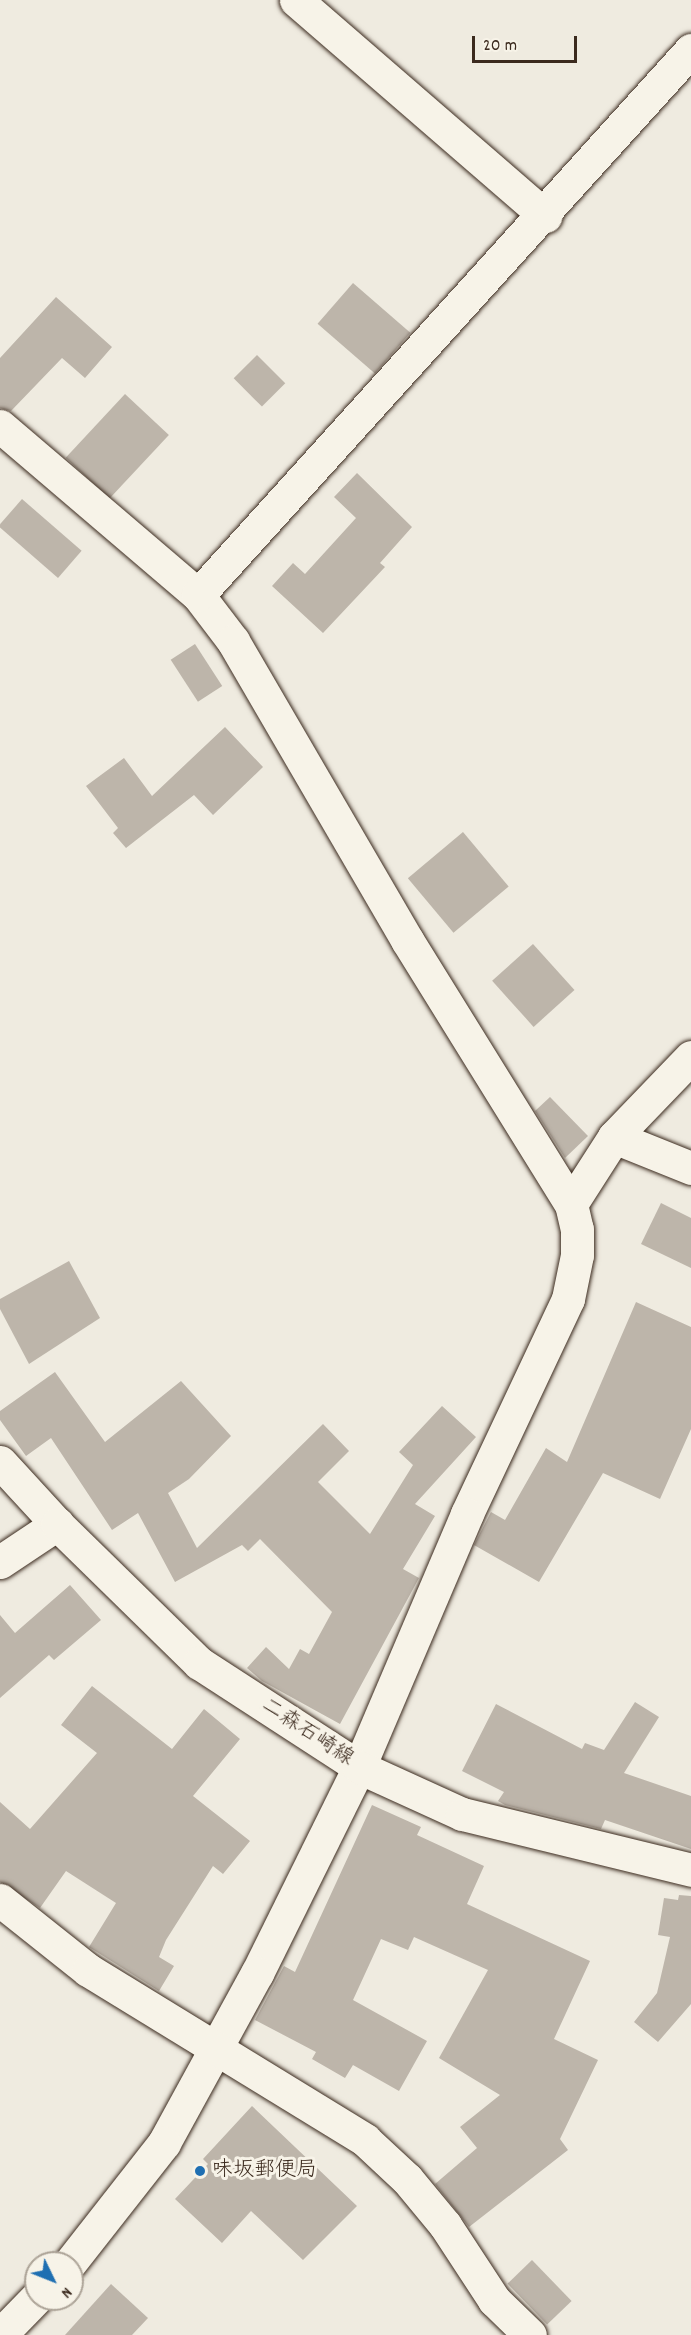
<!DOCTYPE html>
<meta charset="utf-8">
<style>
body{margin:0}
#map{position:relative;width:691px;height:2335px;overflow:hidden;background:#efebe0;font-family:Dekko,"Klee One",sans-serif}
div>[style]{position:absolute}
[style*='--x']{left:calc(var(--x)*1px);top:calc(var(--y)*1px);width:calc(var(--w)*1px);rotate:calc(var(--a)*1deg)}
.building>*{inset:0;background:#bdb5aa;transform-origin:0 0}
.roads{filter:drop-shadow(0 0 2px #3b2a1e) drop-shadow(0 0 2px #3b2a1e)}
.minor>*{height:33px;margin:-16.5px;padding:0 16.5px;transform-origin:16.5px;border-radius:16.5px;background:#f7f3e8}
.major>*{height:33px;margin:-16.5px;padding:0 16.5px;transform-origin:16.5px;border-radius:16.5px;background:#f7f3e8}
.dots>*{width:16px;height:16px;translate:-50% -50%;box-sizing:border-box;border:3px solid #f7f3e8;border-radius:50%}
span{translate:-50% -50%;white-space:nowrap;text-align:center;line-height:1.15;-webkit-text-stroke:6px #f7f3e8;paint-order:stroke}
.street-label{font-size:21px;color:#3b2a1e}
.poi-label{font-size:21px;color:#3b2a1e}
.left{translate:0 -50%;text-align:left}
.north{position:absolute;left:24px;top:2251px;width:60px;height:60px;box-sizing:border-box;background:#f7f3e8;border:2px solid #aca397;border-radius:50%;rotate:133deg;font-size:16px;font-weight:700;line-height:24px;text-align:center;color:#3b2a1e}
.north::after{content:'';display:block;margin:auto;width:21px;height:27px;background:#1f6fb2;clip-path:polygon(50% 0,100% 100%,50% 72%,0 100%)}
.scale{position:absolute;left:472px;top:36px;width:105px;height:27px;box-sizing:border-box;border:3px solid #3b2a1e;border-top:0;padding-left:8px;font-size:18px;line-height:21px;white-space:nowrap;color:#3b2a1e;-webkit-text-stroke:4px #f7f3e8;paint-order:stroke}
</style>
<div id="map">
<div class="building">
<i style="left:353px;top:283px;width:76px;height:54px;rotate:41deg"></i>
<i style="clip-path:polygon(56px 297px,112px 347px,85px 378px,62px 358px,11px 411px,0 408px,0 358px)"></i>
<i style="left:257px;top:355px;width:40px;height:33px;rotate:45deg"></i>
<i style="left:125px;top:394px;width:60px;height:87px;rotate:43deg"></i>
<i style="clip-path:polygon(357px 473px,412px 527px,380px 563px,385px 567px,323px 633px,272px 586px,293px 563px,305px 574px,356px 518px,334px 497px)"></i>
<i style="left:22px;top:499px;width:79px;height:36px;rotate:41deg"></i>
<i style="left:195px;top:644px;width:50px;height:29px;rotate:57deg"></i>
<i style="clip-path:polygon(225px 727px,263px 767px,213px 815px,194px 795px,126px 848px,113px 833px,118px 828px,86px 786px,124px 758px,152px 796px)"></i>
<i style="left:463px;top:832px;width:71px;height:72px;rotate:50deg"></i>
<i style="left:533px;top:944px;width:62px;height:55px;rotate:48deg"></i>
<i style="clip-path:polygon(550px 1097px,588px 1136px,565px 1158px,535px 1111px)"></i>
<i style="clip-path:polygon(661px 1203px,691px 1218px,691px 1268px,641px 1244px)"></i>
<i style="clip-path:polygon(69px 1261px,100px 1318px,29px 1364px,0 1309px,0 1299px)"></i>
<i style="clip-path:polygon(636px 1302px,691px 1327px,691px 1429px,660px 1499px,603px 1473px,539px 1582px,474px 1545px,491px 1512px,505px 1520px,546px 1448px,567px 1462px)"></i>
<i style="clip-path:polygon(55px 1372px,105px 1442px,181px 1381px,231px 1436px,189px 1479px,168px 1493px,197px 1548px,323px 1424px,349px 1451px,318px 1482px,370px 1534px,413px 1465px,399px 1452px,442px 1406px,476px 1437px,415px 1504px,435px 1516px,403px 1569px,419px 1578px,340px 1724px,262px 1681px,247px 1668px,266px 1647px,289px 1669px,300px 1649px,309px 1654px,332px 1612px,260px 1539px,248px 1551px,242px 1545px,175px 1582px,138px 1513px,112px 1530px,51px 1438px,26px 1456px,0 1420px,0 1411px)"></i>
<i style="clip-path:polygon(70px 1585px,101px 1620px,54px 1660px,49px 1655px,0 1698px,0 1615px,15px 1633px)"></i>
<i style="clip-path:polygon(92px 1686px,172px 1749px,204px 1709px,240px 1739px,193px 1796px,250px 1841px,223px 1874px,213px 1866px,166px 1940px,159px 1957px,174px 1966px,159px 1991px,89px 1947px,116px 1903px,66px 1871px,40px 1908px,0 1882px,0 1802px,30px 1829px,97px 1753px,61px 1725px)"></i>
<i style="clip-path:polygon(635px 1702px,659px 1717px,624px 1773px,691px 1796px,691px 1849px,605px 1820px,601px 1829px,505px 1805px,498px 1801px,504px 1792px,462px 1771px,496px 1704px,582px 1749px,585px 1743px,604px 1750px)"></i>
<i style="clip-path:polygon(372px 1805px,421px 1827px,417px 1835px,484px 1866px,467px 1904px,590px 1961px,554px 2039px,598px 2060px,560px 2139px,568px 2150px,469px 2227px,435px 2184px,477px 2148px,460px 2127px,500px 2095px,439px 2058px,488px 1970px,414px 1937px,408px 1950px,381px 1939px,353px 2000px,427px 2041px,399px 2091px,353px 2065px,345px 2078px,312px 2059px,316px 2052px,255px 2020px,284px 1966px,295px 1972px)"></i>
<i style="clip-path:polygon(679px 1895px,691px 1896px,691px 2004px,658px 2042px,634px 2022px,657px 1993px,670px 1937px,658px 1935px,664px 1898px,678px 1900px)"></i>
<i style="clip-path:polygon(252px 2106px,357px 2206px,303px 2260px,251px 2211px,222px 2243px,175px 2199px,208px 2164px,203px 2159px)"></i>
<i style="left:532px;top:2260px;width:57px;height:34px;rotate:46deg"></i>
<i style="clip-path:polygon(111px 2284px,148px 2318px,132px 2335px,65px 2335px)"></i>
</div>
<div class="roads">
<div class="minor">
<i style="--x:296;--y:0;--w:330;--a:40.9"></i>
<i style="--x:0;--y:426;--w:260;--a:40.5"></i>
<i style="--x:198;--y:595;--w:58;--a:52.7"></i>
<i style="--x:233;--y:641;--w:346;--a:59.8"></i>
<i style="--x:407;--y:940;--w:311;--a:58.2"></i>
<i style="--x:571;--y:1204;--w:26;--a:77"></i>
<i style="--x:577;--y:1229;--w:26;--a:90"></i>
<i style="--x:577;--y:1255;--w:45;--a:101.6"></i>
<i style="--x:568;--y:1299;--w:238;--a:115.2"></i>
<i style="--x:467;--y:1514;--w:275;--a:113.1"></i>
<i style="--x:359;--y:1767;--w:230;--a:116.3"></i>
<i style="--x:257;--y:1973;--w:194;--a:118.7"></i>
<i style="--x:164;--y:2143;--w:152;--a:128.1"></i>
<i style="--x:198;--y:595;--w:735;--a:-47.87"></i>
<i style="--x:614;--y:1137;--w:83;--a:21.9"></i>
<i style="--x:571;--y:1204;--w:80;--a:-57.3"></i>
<i style="--x:614;--y:1137;--w:111;--a:-46.1"></i>
<i style="--x:0;--y:1562;--w:69;--a:-33.7"></i>
<i style="--x:0;--y:1900;--w:112;--a:38.5"></i>
<i style="--x:88;--y:1970;--w:325;--a:31.5"></i>
<i style="--x:365;--y:2140;--w:57;--a:42.9"></i>
<i style="--x:407;--y:2179;--w:60;--a:50.4"></i>
<i style="--x:445;--y:2225;--w:90;--a:56.8"></i>
<i style="--x:494;--y:2300;--w:50;--a:44.2"></i>
<i style="--x:0;--y:2335;--w:52;--a:-45.8"></i>
</div>
<div class="major">
<i style="--x:0;--y:1462;--w:84;--a:47.4"></i>
<i style="--x:57;--y:1524;--w:199;--a:44.4"></i>
<i style="--x:199;--y:1663;--w:191;--a:33"></i>
<i style="--x:359;--y:1767;--w:113;--a:24.5"></i>
<i style="--x:462;--y:1814;--w:236;--a:13.7"></i>
</div>
</div>
<div class="dots">
<i style="left:200px;top:2171px;background:#1f6fb2"></i>
</div>
<div class="street-label">
<span style="left:307px;top:1733px;rotate:33deg">二森石崎線</span>
</div>
<div class="poi-label">
<span class="left" style="left:212px;top:2171px">味坂郵便局</span>
</div>
<div class="north">N</div>
<div class="scale">20 m</div>
</div>
